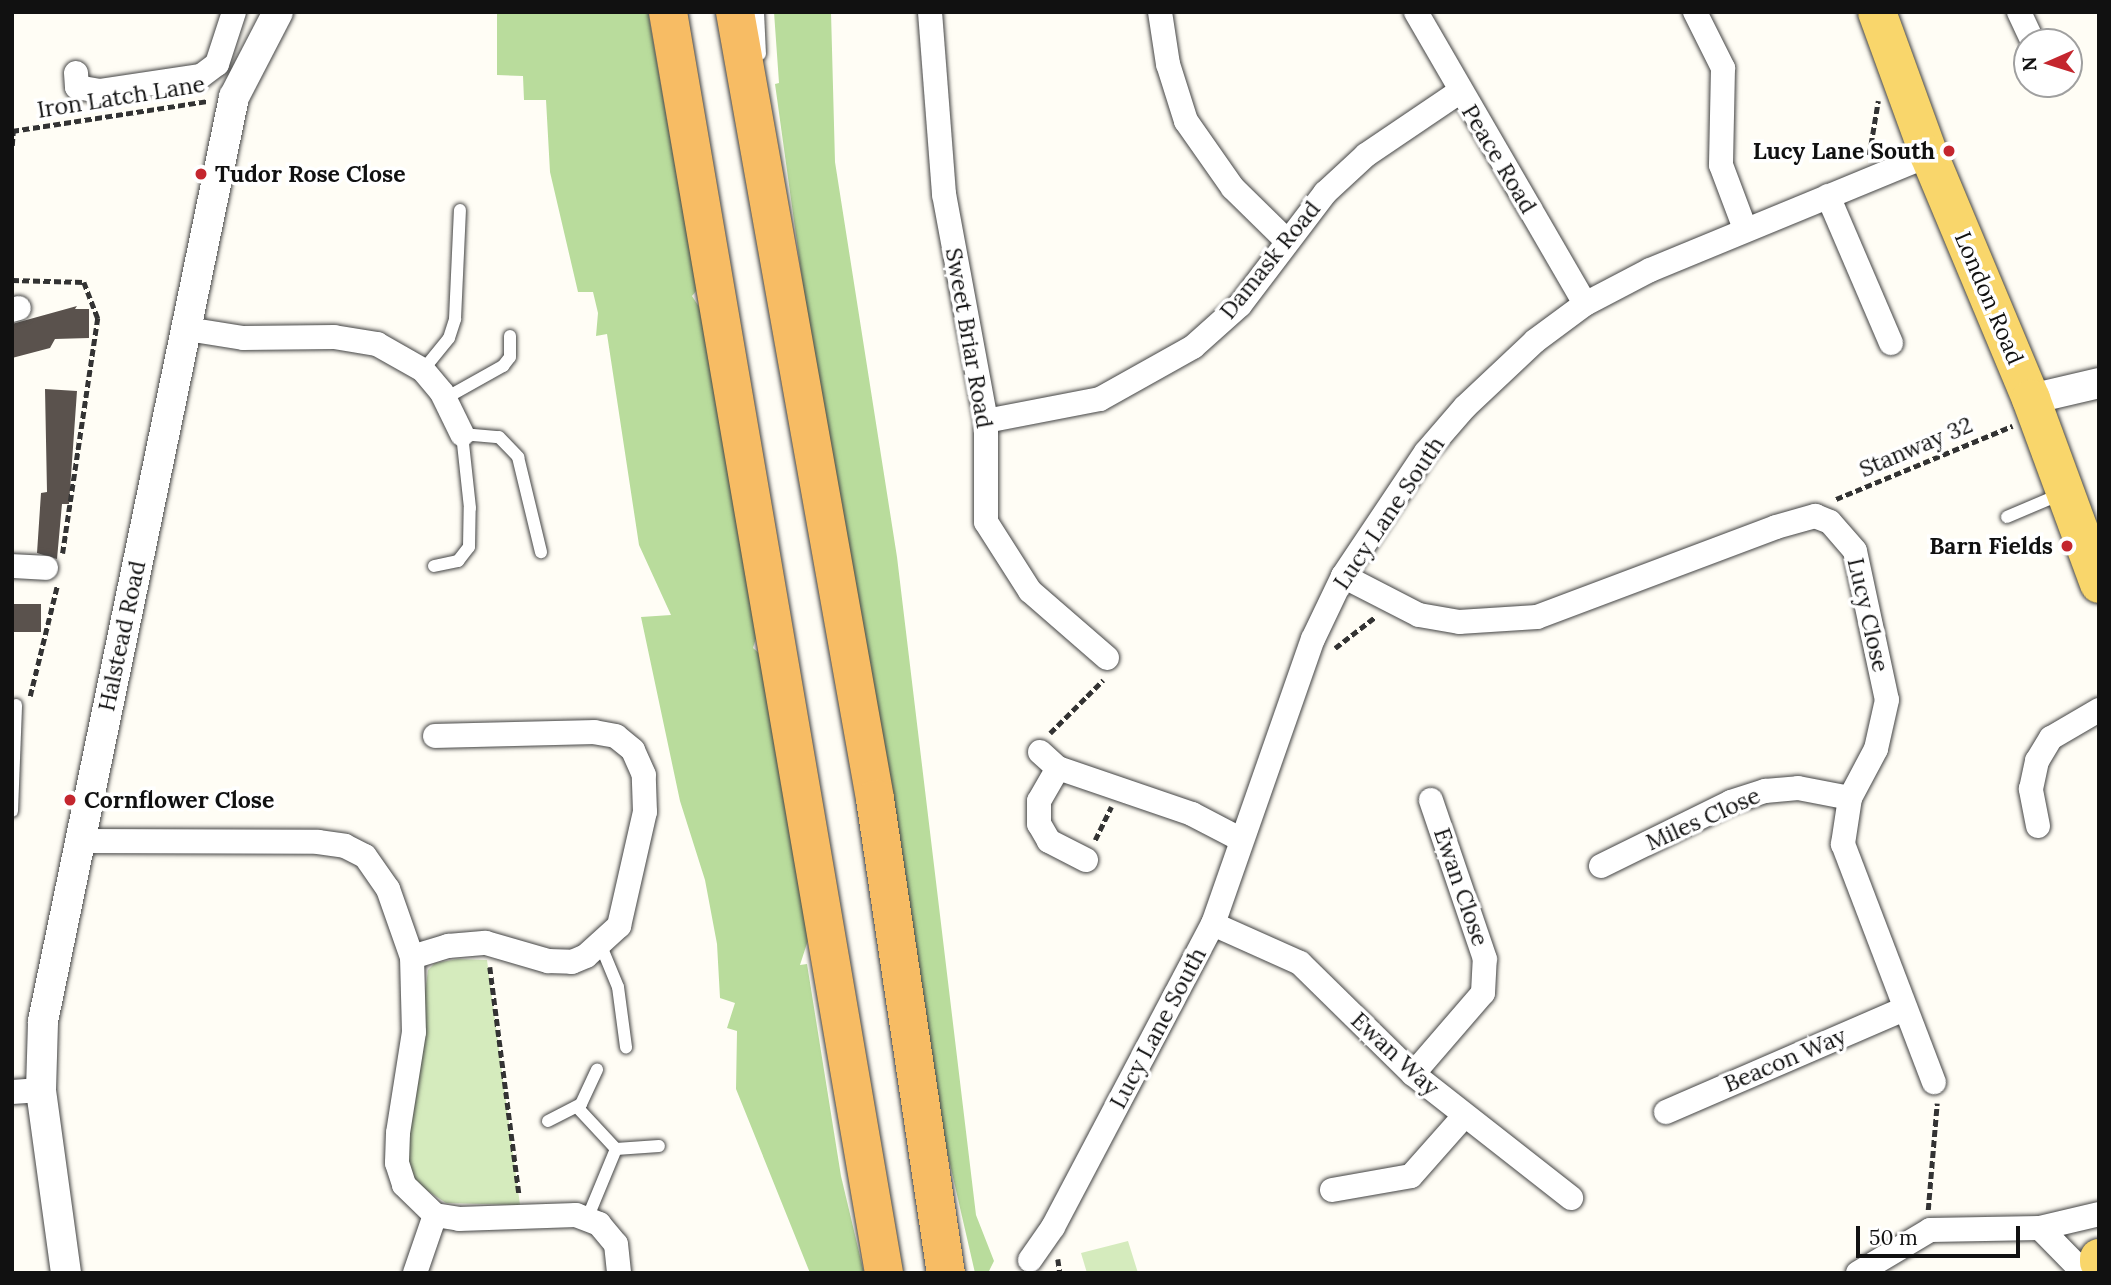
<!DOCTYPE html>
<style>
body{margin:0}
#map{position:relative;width:2111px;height:1285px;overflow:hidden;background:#fffdf5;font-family:Lora,serif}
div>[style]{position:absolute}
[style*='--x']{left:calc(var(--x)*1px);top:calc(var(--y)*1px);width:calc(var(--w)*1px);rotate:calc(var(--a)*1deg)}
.green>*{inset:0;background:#d5ebbd}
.forest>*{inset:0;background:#b9dc9c}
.building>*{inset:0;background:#5a524d;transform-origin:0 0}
.path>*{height:4.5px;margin-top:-2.25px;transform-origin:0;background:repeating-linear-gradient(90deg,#333 0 7px,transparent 0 10.5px)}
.roads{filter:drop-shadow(0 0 2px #444) drop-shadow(0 0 2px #444)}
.service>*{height:12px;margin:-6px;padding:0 6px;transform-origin:6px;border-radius:6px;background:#fff}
.minor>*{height:24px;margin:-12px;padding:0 12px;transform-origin:12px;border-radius:12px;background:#fff}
.tertiary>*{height:30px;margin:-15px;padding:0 15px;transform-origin:15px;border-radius:15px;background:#fff}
.primary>*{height:38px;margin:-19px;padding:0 19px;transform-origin:19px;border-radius:19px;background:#f9d66b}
.trunk>*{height:38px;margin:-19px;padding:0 19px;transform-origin:19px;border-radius:19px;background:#f7bc64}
.dots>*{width:19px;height:19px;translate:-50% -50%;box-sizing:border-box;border:4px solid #fff;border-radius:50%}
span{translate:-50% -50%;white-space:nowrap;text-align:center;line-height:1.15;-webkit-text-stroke:7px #fff;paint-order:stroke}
.street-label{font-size:23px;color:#111}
.poi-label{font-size:23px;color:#111;font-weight:700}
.right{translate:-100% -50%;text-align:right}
.left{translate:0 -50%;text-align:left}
.frame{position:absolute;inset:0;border:14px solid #111;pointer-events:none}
.north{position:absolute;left:2013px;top:28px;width:70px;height:70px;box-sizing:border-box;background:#fff;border:2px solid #a0a0a0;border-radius:50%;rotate:267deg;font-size:19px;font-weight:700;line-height:28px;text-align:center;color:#111}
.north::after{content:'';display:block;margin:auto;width:24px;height:32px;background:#c4262e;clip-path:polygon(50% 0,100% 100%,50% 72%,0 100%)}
.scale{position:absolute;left:1856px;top:1226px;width:164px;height:32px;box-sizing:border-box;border:4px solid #111;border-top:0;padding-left:9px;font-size:21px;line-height:24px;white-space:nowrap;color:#111;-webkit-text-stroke:5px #fff;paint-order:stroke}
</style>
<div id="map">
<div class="green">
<i style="clip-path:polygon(458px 959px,487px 960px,520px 1205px,446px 1203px,416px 1183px,408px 1164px,406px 1138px,428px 970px,435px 963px)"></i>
<i style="clip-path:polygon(1128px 1241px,1138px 1273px,1087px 1273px,1081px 1253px)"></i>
</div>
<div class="forest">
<i style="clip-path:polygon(497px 12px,648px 12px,697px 290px,692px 296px,701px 310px,757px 635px,753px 648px,760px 654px,809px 937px,800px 965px,807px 964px,841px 1176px,864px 1273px,810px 1273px,736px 1089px,737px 1031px,727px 1028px,735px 1003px,720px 998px,717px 944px,705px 880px,680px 801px,641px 617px,671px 615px,639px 545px,607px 334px,596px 336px,598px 313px,593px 292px,578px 292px,550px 172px,546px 100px,524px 100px,523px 76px,497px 75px)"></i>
<i style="clip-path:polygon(774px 12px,831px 12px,835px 162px,897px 557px,976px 1215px,994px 1261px,988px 1273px,975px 1273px,944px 1138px,820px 408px,775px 84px,779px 83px)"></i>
</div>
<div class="building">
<i style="clip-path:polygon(77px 306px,75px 309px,89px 309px,89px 338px,55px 339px,50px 348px,12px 358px,12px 324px)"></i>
<i style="clip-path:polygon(45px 389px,77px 391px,69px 504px,62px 504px,57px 559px,37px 553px,41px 493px,47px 492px)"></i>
<i style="left:12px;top:604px;width:29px;height:28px"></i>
</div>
<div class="path">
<i style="--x:12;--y:131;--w:199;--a:-8.7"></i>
<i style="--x:12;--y:146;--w:15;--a:-86"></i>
<i style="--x:1869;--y:155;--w:55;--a:-80.5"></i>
<i style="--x:12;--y:280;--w:72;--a:1.6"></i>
<i style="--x:84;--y:282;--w:39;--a:69"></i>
<i style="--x:98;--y:318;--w:238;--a:98.5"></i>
<i style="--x:1836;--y:499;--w:191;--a:-22.5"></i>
<i style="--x:1335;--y:648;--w:51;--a:-37.8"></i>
<i style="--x:30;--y:696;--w:113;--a:-76.2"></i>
<i style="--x:1050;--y:733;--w:75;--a:-45"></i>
<i style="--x:1095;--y:840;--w:37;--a:-64"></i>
<i style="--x:490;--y:967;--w:229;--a:82.7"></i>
<i style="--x:1928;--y:1210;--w:107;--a:-85.2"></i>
<i style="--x:1058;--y:1259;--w:14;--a:82"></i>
</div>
<div class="roads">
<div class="service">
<i style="--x:758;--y:12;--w:42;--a:87.3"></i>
<i style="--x:423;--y:370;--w:41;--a:-50.9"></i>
<i style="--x:449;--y:338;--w:20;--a:-72"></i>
<i style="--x:455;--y:319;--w:109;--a:-87.4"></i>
<i style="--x:444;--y:399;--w:68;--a:-29.2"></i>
<i style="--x:503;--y:366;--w:11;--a:-52"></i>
<i style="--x:510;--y:357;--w:21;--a:-90"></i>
<i style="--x:2007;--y:517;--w:59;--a:-23.1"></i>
<i style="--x:434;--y:566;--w:25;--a:-12"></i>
<i style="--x:458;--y:561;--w:18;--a:-52"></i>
<i style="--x:469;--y:547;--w:39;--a:-89"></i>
<i style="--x:470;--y:508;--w:74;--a:-96.2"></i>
<i style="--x:462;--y:434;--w:37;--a:5"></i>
<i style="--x:499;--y:437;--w:28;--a:46"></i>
<i style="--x:518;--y:457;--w:98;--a:76.4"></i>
<i style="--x:12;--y:811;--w:106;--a:-87.8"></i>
<i style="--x:601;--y:946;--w:44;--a:67.5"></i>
<i style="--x:618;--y:987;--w:61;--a:82.4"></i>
<i style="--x:577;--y:1107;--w:57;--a:47.1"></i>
<i style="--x:548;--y:1121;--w:37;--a:-27"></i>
<i style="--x:581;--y:1104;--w:38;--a:-65"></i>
<i style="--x:587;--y:1219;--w:76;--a:-67.5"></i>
<i style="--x:616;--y:1149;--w:43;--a:-4"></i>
</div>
<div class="minor">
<i style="--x:930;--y:12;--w:183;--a:85.6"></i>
<i style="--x:944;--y:194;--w:231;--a:79.5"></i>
<i style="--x:986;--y:421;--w:101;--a:90"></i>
<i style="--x:986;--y:522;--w:82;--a:57.5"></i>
<i style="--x:1030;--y:591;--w:102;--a:41"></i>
<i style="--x:1160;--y:12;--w:53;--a:81.3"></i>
<i style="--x:1168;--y:64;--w:60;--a:72.5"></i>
<i style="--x:1186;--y:121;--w:82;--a:55"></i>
<i style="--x:1233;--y:188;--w:76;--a:44.5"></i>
<i style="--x:1416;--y:12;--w:337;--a:59.9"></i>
<i style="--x:1695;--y:12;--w:63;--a:63.4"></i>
<i style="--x:1723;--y:68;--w:97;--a:91.2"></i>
<i style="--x:1721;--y:165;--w:68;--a:69.4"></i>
<i style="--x:2019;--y:12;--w:33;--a:65"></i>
<i style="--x:76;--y:73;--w:14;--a:86"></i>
<i style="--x:77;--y:87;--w:22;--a:10"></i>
<i style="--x:99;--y:91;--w:103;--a:-8.4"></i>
<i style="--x:201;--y:76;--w:20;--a:-37"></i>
<i style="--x:217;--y:64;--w:55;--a:-71.9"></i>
<i style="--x:1828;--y:196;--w:160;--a:66.8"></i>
<i style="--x:12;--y:310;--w:7;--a:-16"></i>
<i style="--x:187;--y:329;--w:57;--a:9.1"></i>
<i style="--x:243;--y:338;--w:91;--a:-0.6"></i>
<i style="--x:334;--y:337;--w:44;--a:9.2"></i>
<i style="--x:377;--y:344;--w:53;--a:29.5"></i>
<i style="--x:423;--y:370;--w:30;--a:50"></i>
<i style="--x:442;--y:393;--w:46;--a:64"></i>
<i style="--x:986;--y:421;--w:116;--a:-10.9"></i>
<i style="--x:1100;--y:399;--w:107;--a:-29.2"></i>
<i style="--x:1193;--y:347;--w:63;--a:-41.8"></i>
<i style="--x:1240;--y:305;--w:141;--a:-52.8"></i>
<i style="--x:1325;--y:193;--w:56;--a:-42.8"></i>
<i style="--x:1366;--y:155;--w:112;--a:-34.1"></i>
<i style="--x:12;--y:566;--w:34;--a:3"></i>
<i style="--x:1343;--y:576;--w:85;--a:27.2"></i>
<i style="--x:1419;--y:615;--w:41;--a:9.9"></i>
<i style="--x:1459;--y:622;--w:78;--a:-3.7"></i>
<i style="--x:1537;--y:617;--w:255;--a:-20.6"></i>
<i style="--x:1776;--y:527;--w:41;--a:-15.8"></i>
<i style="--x:1815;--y:516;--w:16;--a:22"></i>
<i style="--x:1830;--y:522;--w:38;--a:49"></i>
<i style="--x:1855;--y:551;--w:152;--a:77.9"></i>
<i style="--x:1887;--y:700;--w:50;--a:102.7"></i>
<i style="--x:1876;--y:749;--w:55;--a:118"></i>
<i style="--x:1850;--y:798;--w:47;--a:98.7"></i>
<i style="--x:1843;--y:844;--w:255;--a:69.1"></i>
<i style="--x:1040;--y:752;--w:24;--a:42"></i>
<i style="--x:2038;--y:826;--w:38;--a:-101"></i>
<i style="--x:2031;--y:789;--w:29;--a:-78"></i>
<i style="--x:2037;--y:761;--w:27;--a:-59"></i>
<i style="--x:2051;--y:738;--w:56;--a:-30.3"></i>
<i style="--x:80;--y:841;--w:238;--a:0.2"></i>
<i style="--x:318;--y:842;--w:27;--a:8"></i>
<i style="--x:345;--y:846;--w:22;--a:27"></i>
<i style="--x:365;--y:856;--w:40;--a:55.1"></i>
<i style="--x:388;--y:889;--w:72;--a:70.6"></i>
<i style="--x:412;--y:957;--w:75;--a:88.5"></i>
<i style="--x:414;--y:1032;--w:102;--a:99"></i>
<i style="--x:398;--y:1133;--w:30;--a:92"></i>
<i style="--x:397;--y:1163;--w:23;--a:72"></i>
<i style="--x:404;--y:1185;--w:43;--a:44.1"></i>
<i style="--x:435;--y:1215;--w:24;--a:9"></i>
<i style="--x:459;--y:1219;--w:117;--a:-2"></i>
<i style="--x:576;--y:1215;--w:25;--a:21"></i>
<i style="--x:599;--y:1224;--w:26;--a:50"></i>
<i style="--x:616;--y:1244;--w:29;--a:84"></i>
<i style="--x:1086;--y:860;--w:42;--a:-152.8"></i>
<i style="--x:1049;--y:841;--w:20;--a:-120"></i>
<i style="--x:1039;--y:824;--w:23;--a:-90"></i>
<i style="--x:1039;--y:801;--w:38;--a:-60"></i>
<i style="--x:1058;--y:768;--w:142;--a:18.9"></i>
<i style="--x:1192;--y:814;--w:56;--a:27.5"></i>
<i style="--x:1601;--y:866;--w:145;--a:-26.2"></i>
<i style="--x:1731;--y:802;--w:36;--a:-18"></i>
<i style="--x:1765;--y:791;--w:33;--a:-5"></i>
<i style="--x:1798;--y:788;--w:53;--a:10.9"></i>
<i style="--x:1213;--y:924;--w:95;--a:24.1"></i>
<i style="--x:1300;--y:963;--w:158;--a:44.5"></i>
<i style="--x:1413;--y:1074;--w:201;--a:38.1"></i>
<i style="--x:412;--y:957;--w:38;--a:-17"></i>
<i style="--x:448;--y:946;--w:38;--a:-5"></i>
<i style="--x:486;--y:943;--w:65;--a:16.2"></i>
<i style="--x:548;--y:961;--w:24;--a:2"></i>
<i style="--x:572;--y:962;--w:15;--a:-23"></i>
<i style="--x:586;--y:956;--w:45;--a:-42.3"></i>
<i style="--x:619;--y:926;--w:117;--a:-77.2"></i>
<i style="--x:645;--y:812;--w:37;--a:-92"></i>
<i style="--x:644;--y:775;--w:27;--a:-114"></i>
<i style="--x:633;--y:750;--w:22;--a:-141"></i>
<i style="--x:616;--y:736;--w:22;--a:-170"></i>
<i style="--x:594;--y:732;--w:159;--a:178.6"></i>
<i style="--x:1413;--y:1074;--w:107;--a:-49.2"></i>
<i style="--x:1483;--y:993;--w:34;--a:-87"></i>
<i style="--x:1485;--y:959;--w:168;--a:-108.8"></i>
<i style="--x:12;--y:1092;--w:29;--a:-4"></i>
<i style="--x:1666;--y:1112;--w:259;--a:-23.4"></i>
<i style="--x:1332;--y:1190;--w:80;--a:-10"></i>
<i style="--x:1411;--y:1176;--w:80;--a:-48.5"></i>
<i style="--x:2040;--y:1228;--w:63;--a:45.6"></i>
<i style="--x:1030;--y:1260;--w:40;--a:-55.1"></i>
<i style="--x:1053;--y:1227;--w:343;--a:-62.2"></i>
<i style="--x:1213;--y:924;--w:302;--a:-70.7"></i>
<i style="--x:1313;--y:639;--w:70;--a:-64.5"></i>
<i style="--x:1343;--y:576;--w:149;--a:-56.2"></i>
<i style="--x:1426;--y:452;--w:60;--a:-49.1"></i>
<i style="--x:1465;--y:407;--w:96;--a:-43.3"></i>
<i style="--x:1535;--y:341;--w:62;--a:-36.5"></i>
<i style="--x:1585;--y:304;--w:73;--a:-27.6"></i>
<i style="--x:1650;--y:270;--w:302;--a:-22.4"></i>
<i style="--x:415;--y:1273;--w:61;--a:-71"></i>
<i style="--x:1858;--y:1273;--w:84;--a:-30.8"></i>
<i style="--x:1930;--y:1230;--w:110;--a:-1"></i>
<i style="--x:2040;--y:1228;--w:61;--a:-13.3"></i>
</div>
<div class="tertiary">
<i style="--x:2031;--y:399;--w:70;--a:-13.2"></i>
<i style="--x:66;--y:1273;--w:185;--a:-97.8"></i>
<i style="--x:41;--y:1090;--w:69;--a:-88.3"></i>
<i style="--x:43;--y:1021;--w:944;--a:-78.32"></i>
<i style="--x:234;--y:97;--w:96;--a:-62.6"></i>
</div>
<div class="primary">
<i style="--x:1877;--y:12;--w:152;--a:70"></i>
<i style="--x:1929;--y:155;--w:264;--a:67.3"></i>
<i style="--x:2031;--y:399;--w:197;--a:69.8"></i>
<i style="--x:2099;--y:1258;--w:4;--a:90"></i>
</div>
<div class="trunk">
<i style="--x:668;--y:12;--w:1279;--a:80.28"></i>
<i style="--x:735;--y:12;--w:799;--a:79.91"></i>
<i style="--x:875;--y:799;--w:479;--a:81.5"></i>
</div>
</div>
<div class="dots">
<i style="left:1949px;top:151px;background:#c4262e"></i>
<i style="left:201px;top:174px;background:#c4262e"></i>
<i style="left:2067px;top:546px;background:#c4262e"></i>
<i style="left:70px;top:800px;background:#c4262e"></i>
</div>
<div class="street-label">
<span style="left:121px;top:97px;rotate:-9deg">Iron Latch Lane</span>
<span style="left:1499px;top:159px;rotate:59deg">Peace Road</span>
<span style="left:1270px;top:260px;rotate:-51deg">Damask Road</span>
<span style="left:1989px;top:298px;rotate:67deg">London Road</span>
<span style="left:969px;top:338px;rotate:80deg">Sweet Briar Road</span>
<span style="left:1916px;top:447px;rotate:-23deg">Stanway 32</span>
<span style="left:1389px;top:513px;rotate:-56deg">Lucy Lane South</span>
<span style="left:1868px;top:615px;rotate:77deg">Lucy Close</span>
<span style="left:122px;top:636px;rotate:-78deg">Halstead Road</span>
<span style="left:1703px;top:819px;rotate:-24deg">Miles Close</span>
<span style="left:1461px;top:887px;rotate:71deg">Ewan Close</span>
<span style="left:1158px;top:1028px;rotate:-62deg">Lucy Lane South</span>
<span style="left:1395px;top:1054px;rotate:43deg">Ewan Way</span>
<span style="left:1785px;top:1060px;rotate:-23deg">Beacon Way</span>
</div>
<div class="poi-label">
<span class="right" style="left:1935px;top:151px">Lucy Lane South</span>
<span class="left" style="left:215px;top:174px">Tudor Rose Close</span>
<span class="right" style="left:2053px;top:546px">Barn Fields</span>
<span class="left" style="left:84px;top:800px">Cornflower Close</span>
</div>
<div class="frame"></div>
<div class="north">N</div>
<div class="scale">50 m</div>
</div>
